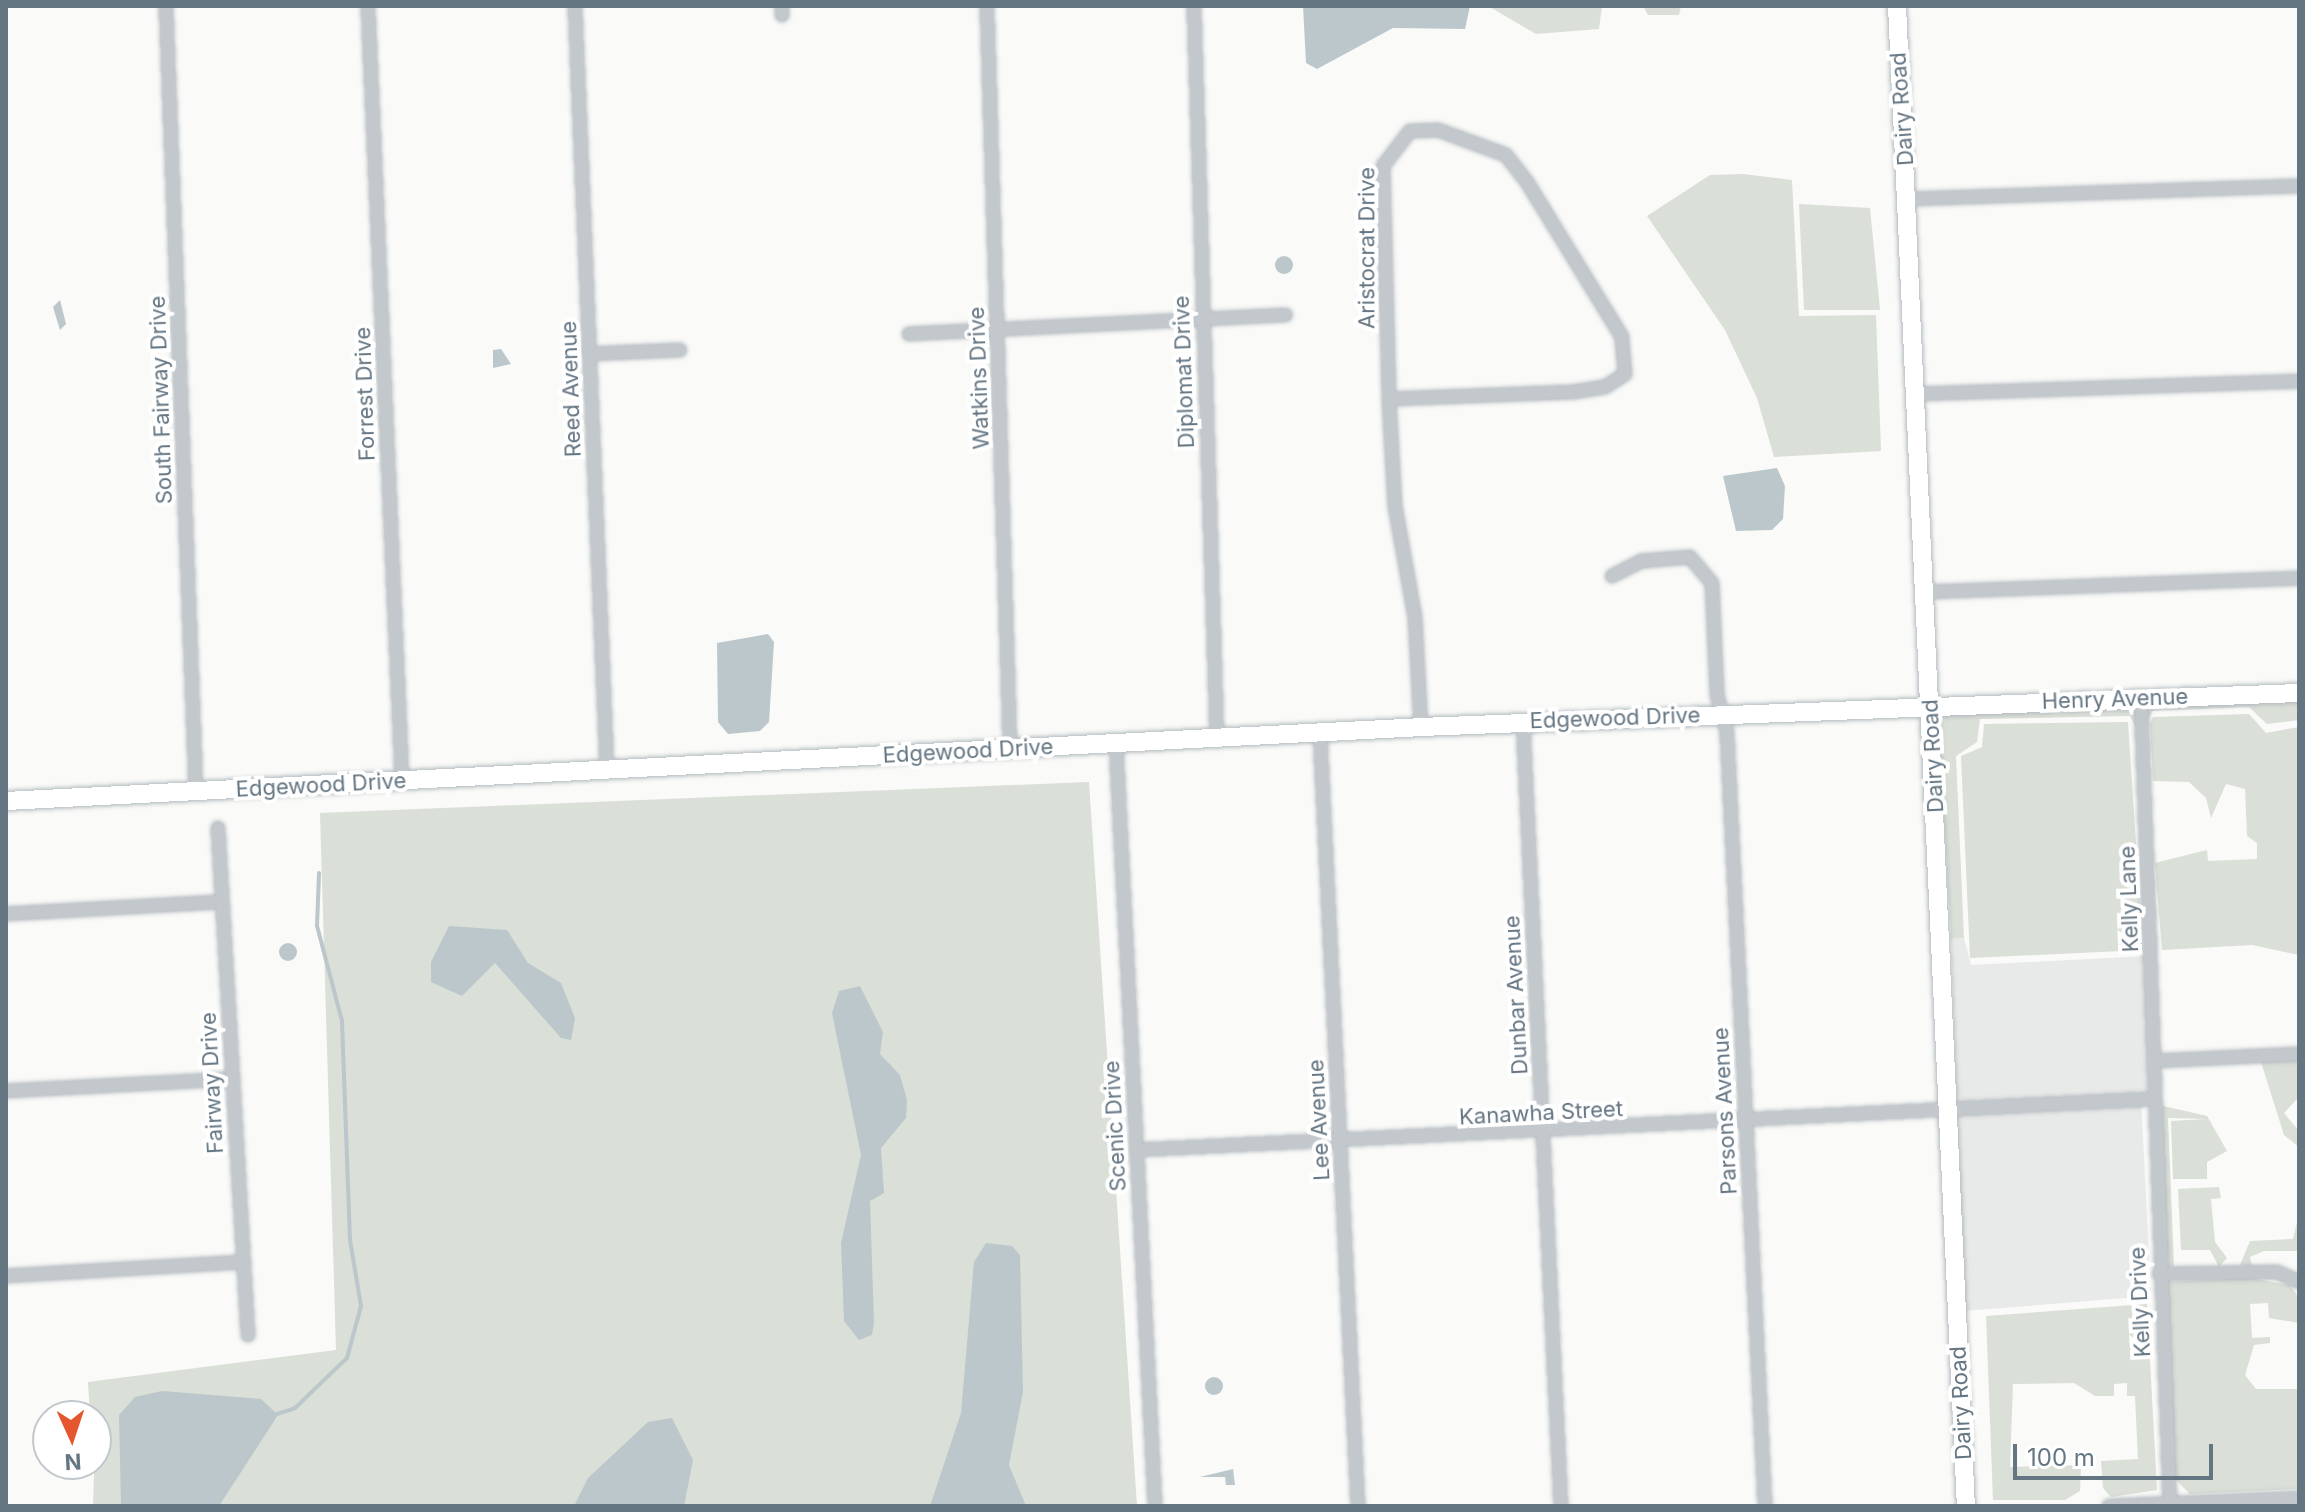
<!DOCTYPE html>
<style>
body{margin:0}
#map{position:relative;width:2305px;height:1512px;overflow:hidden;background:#fafaf8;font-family:Inter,sans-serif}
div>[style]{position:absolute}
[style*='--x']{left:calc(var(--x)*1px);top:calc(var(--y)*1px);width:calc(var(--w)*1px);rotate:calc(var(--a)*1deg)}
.built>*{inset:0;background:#e8e9e9}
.green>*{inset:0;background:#dadfd7}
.water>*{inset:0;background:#bbc7cb}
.round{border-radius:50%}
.stream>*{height:4px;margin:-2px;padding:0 2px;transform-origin:2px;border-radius:2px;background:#bbc7cb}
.roads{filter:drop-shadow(0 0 2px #b3babf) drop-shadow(0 0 2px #b3babf)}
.street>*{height:12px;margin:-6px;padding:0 6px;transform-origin:6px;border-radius:6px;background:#c3c8cc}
.secondary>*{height:18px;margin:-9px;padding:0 9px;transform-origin:9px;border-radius:9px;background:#fff}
span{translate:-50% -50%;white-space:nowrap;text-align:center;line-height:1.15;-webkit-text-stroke:8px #fff;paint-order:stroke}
.street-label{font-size:22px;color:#657683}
.frame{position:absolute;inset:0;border:8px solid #657683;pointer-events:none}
.north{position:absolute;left:32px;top:1400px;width:80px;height:80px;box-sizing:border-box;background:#fff;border:2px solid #c1c8cd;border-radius:50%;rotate:177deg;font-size:22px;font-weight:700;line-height:32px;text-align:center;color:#657683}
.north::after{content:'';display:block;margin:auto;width:28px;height:36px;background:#e4572e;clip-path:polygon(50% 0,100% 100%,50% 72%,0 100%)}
.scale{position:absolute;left:2013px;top:1444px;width:200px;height:36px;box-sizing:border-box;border:4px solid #657683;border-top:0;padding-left:10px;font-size:24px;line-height:28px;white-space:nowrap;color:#657683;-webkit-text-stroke:6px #fff;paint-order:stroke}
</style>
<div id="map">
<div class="built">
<i style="clip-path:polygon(1964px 938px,1971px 965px,2147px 956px,2154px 1080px,2141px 1096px,2151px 1296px,1964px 1311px,1951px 939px)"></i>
</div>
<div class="green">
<i style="clip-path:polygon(1488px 6px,1602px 6px,1599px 29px,1536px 34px)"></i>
<i style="clip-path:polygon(1643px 6px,1681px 6px,1679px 15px,1648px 15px)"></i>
<i style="clip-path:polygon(1743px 174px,1792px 180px,1799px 316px,1876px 315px,1881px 451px,1774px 457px,1757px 398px,1725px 330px,1647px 216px,1710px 175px)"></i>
<i style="clip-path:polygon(1799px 204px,1870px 208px,1880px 310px,1804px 310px)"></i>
<i style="clip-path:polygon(2299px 700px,2299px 720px,2267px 724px,2249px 707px,2153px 711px,2138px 731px,2130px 716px,1980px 719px,1977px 742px,1956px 756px,1964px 938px,1951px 939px,1938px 712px)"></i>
<i style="clip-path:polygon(2249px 714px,2266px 733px,2299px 727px,2299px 955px,2252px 945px,2162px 950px,2155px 863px,2207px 850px,2208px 861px,2257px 859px,2257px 843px,2247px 836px,2245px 789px,2226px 784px,2211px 818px,2206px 798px,2189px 782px,2153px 781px,2150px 724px,2153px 717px)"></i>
<i style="clip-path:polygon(2128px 722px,2143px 950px,1970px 958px,1961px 756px,1982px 747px,1984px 724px)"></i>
<i style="clip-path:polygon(1089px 782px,1137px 1506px,93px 1506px,96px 1416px,90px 1416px,88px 1382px,336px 1350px,320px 813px)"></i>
<i style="clip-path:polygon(2299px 1059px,2299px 1097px,2284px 1113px,2299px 1131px,2299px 1147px,2284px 1135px,2261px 1062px)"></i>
<i style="clip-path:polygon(2159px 1105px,2207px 1116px,2227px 1151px,2207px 1162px,2207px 1179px,2173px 1179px,2171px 1121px,2207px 1119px,2168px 1118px,2174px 1266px,2168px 1267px)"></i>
<i style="clip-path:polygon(2219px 1187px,2221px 1198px,2211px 1199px,2215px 1242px,2227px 1258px,2219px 1267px,2210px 1250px,2181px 1250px,2178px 1189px)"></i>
<i style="clip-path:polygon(2299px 1214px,2299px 1251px,2264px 1251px,2250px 1257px,2252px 1266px,2240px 1265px,2250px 1241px,2293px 1239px)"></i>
<i style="clip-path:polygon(2250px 1278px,2290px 1285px,2299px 1298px,2299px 1323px,2269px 1318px,2268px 1303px,2250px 1304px,2252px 1338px,2270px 1337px,2270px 1343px,2254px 1345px,2245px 1375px,2256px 1389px,2299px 1389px,2299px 1489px,2190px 1494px,2174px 1478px,2166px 1282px)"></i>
<i style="clip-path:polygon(2147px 1304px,2157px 1490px,2111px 1497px,2103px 1488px,2101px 1461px,2138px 1459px,2135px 1396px,2127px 1396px,2127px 1383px,2114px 1384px,2114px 1396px,2095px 1396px,2074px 1383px,2013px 1384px,2010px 1467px,2081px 1465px,2080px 1491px,2065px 1500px,1993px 1500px,1986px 1316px)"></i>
</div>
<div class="water">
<i style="clip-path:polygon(1303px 6px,1470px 6px,1465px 29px,1393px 28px,1317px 69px,1306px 63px)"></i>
<i class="round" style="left:1275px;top:256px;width:18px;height:18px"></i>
<i style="clip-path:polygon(60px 300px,66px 324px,60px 330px,53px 307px)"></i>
<i style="clip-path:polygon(501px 349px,511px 364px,493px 368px,493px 350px)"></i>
<i style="clip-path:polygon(1777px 468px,1785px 486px,1783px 519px,1772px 530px,1736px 531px,1723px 476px)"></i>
<i style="clip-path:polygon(768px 634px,774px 642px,769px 722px,760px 731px,728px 734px,718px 722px,717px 643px)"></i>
<i style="clip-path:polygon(449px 926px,507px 930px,528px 963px,561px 983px,575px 1018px,571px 1040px,561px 1038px,495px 963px,462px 996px,431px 982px,431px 962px)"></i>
<i class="round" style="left:279px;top:943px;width:18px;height:18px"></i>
<i style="clip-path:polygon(860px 986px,883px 1032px,880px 1054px,900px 1075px,907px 1100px,906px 1118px,881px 1148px,884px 1193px,870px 1201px,874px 1322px,872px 1335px,859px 1340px,844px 1321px,841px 1243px,861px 1155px,832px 1013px,839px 991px)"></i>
<i style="clip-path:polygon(986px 1243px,1012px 1246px,1020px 1255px,1023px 1392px,1009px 1465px,1026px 1506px,930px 1506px,961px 1413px,974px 1262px)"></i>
<i class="round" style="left:1205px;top:1377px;width:18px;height:18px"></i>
<i style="clip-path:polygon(162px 1391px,261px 1399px,278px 1415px,219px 1506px,121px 1506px,119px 1415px,135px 1397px)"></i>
<i style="clip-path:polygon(672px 1418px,693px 1460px,684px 1506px,574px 1506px,588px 1478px,648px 1422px)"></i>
<i style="clip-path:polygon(1233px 1469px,1235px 1485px,1226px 1485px,1225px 1477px,1200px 1477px)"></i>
</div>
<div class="stream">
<i style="--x:277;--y:1414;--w:19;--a:-18"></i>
<i style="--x:295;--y:1408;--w:72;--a:-43.9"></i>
<i style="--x:347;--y:1358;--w:54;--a:-74.9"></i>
<i style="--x:361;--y:1306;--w:67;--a:-99.5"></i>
<i style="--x:350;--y:1240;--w:219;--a:-92.1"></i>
<i style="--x:342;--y:1021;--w:98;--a:-104.7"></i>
<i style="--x:317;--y:926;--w:53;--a:-87.8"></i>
</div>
<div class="roads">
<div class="street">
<i style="--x:166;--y:6;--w:787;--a:87.81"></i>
<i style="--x:368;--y:6;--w:775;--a:87.48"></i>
<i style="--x:575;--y:6;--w:764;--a:87.6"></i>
<i style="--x:782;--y:6;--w:9;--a:90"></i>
<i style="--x:987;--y:6;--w:742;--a:88.22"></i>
<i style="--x:1194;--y:6;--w:731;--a:88.2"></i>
<i style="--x:1907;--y:199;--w:392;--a:-1.9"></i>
<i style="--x:909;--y:334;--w:377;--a:-2.9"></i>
<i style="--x:589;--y:354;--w:91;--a:-2.5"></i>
<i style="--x:1916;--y:394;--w:383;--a:-1.9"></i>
<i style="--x:1389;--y:399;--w:184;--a:-2.2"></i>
<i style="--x:1573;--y:392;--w:32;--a:-9"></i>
<i style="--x:1605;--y:387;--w:24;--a:-33"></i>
<i style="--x:1625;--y:374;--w:37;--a:-95"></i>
<i style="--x:1622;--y:337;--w:182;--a:-121.5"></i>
<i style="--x:1527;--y:182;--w:34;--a:-128"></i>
<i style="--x:1506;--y:155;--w:72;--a:-159.8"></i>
<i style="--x:1438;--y:130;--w:28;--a:178"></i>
<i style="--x:1410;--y:131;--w:44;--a:127.6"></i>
<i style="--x:1383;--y:166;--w:233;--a:88.5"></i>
<i style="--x:1389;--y:399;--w:107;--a:86.8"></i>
<i style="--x:1395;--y:506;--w:113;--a:79.8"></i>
<i style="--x:1415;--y:617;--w:110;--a:86.9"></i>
<i style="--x:1612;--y:576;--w:34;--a:-27"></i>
<i style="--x:1642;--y:561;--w:48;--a:-4.8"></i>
<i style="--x:1690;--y:557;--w:34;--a:50"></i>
<i style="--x:1712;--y:583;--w:112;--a:87.4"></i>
<i style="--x:1717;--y:695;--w:38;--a:75"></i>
<i style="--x:1727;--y:732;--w:775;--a:87.19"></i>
<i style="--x:1926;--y:592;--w:373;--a:-2.1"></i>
<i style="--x:2141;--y:698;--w:806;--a:87.94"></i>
<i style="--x:1523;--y:722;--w:785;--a:87.23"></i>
<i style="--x:1320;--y:733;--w:774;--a:87.19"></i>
<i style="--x:1116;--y:743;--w:764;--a:87.07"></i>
<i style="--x:218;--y:828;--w:508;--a:86.61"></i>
<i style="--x:6;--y:914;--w:216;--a:-3.2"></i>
<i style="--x:2155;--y:1061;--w:144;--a:-2.8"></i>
<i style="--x:6;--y:1091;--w:226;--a:-3"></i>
<i style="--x:1136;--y:1150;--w:1018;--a:-2.87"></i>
<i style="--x:2159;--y:1274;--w:118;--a:-1"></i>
<i style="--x:2277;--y:1272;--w:24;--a:24"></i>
<i style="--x:6;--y:1276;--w:236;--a:-3.4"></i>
<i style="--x:2109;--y:1506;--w:190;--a:-2.4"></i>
</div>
<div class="secondary">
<i style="--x:1897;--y:6;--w:1502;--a:87.37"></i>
<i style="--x:6;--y:801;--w:1417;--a:-2.99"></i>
<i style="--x:1421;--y:727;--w:879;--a:-2.22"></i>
</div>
</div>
<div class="street-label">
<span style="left:1902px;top:109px;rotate:-94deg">Dairy Road</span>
<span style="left:1367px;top:248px;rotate:-90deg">Aristocrat Drive</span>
<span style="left:1184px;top:372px;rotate:-92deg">Diplomat Drive</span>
<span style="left:979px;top:378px;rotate:-92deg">Watkins Drive</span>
<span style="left:571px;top:389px;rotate:-92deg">Reed Avenue</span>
<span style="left:365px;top:394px;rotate:-92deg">Forrest Drive</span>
<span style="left:161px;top:400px;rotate:-92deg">South Fairway Drive</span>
<span style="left:2115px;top:699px;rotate:-2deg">Henry Avenue</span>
<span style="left:1615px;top:718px;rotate:-2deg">Edgewood Drive</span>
<span style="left:968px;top:751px;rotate:-3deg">Edgewood Drive</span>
<span style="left:1933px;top:756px;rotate:-93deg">Dairy Road</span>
<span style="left:321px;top:785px;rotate:-3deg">Edgewood Drive</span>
<span style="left:2129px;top:899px;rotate:-92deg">Kelly Lane</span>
<span style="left:1516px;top:995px;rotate:-93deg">Dunbar Avenue</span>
<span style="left:212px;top:1083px;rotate:-93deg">Fairway Drive</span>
<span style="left:1725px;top:1111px;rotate:-93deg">Parsons Avenue</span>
<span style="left:1541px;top:1113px;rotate:-3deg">Kanawha Street</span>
<span style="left:1319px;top:1120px;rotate:-93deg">Lee Avenue</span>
<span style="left:1115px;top:1126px;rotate:-93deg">Scenic Drive</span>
<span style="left:2140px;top:1302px;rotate:-93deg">Kelly Drive</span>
<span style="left:1961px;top:1403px;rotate:-93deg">Dairy Road</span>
</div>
<div class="frame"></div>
<div class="north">N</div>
<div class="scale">100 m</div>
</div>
